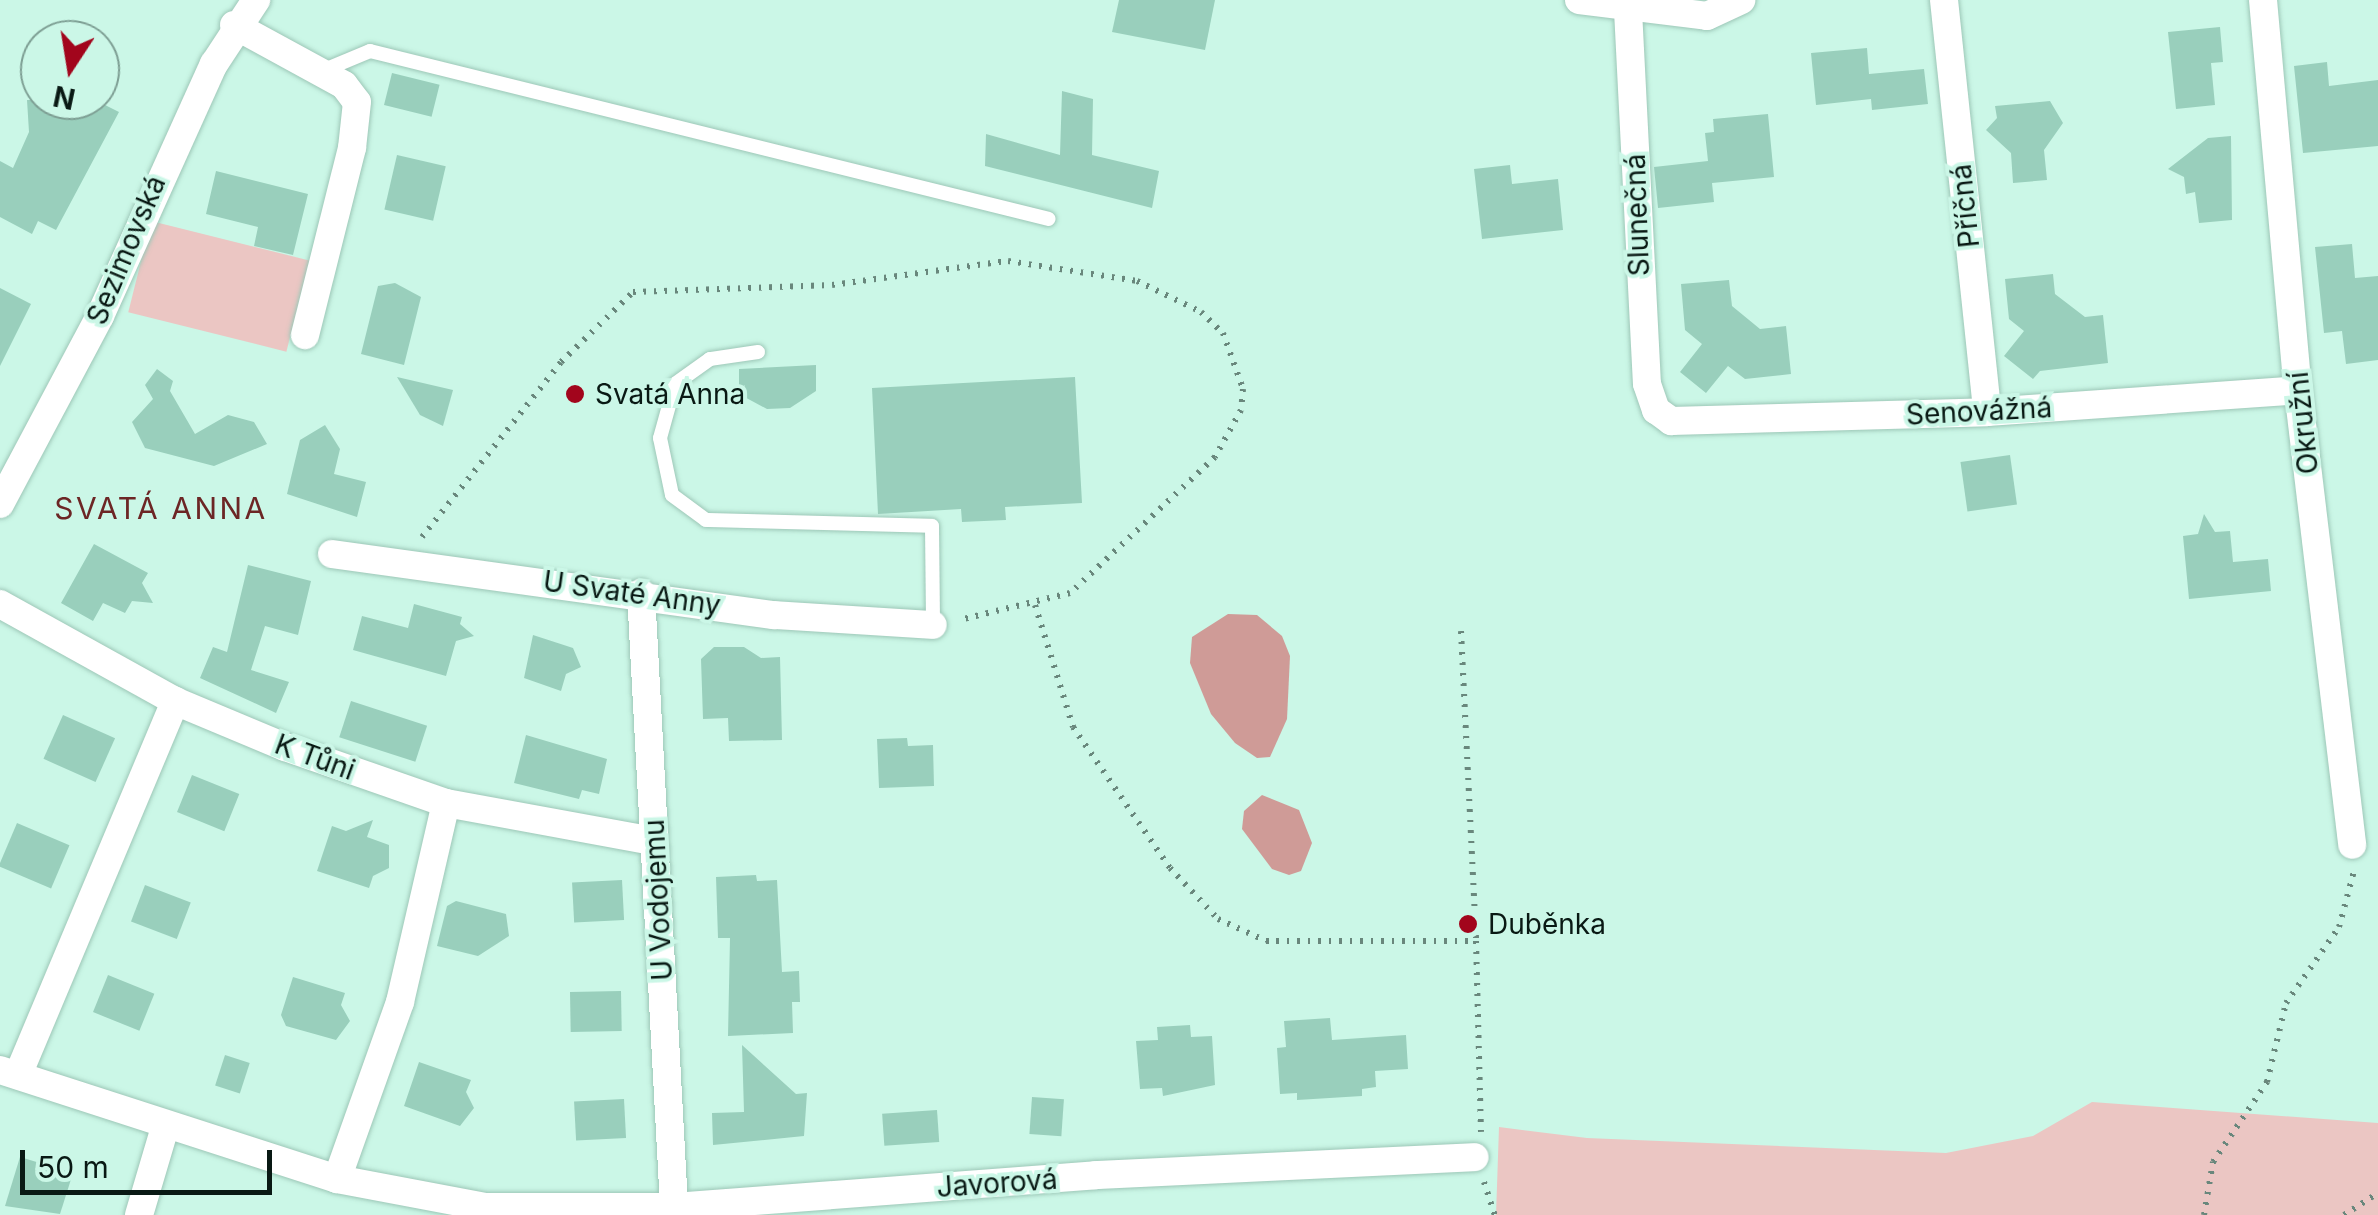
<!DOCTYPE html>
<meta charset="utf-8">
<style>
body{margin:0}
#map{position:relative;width:2378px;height:1215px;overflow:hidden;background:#cbf7e7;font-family:Inter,sans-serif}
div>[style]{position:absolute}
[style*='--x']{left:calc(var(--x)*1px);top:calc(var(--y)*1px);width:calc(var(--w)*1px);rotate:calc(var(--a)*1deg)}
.green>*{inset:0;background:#ebc6c3;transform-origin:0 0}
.water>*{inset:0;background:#cf9b97}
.building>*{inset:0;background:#99cfbc;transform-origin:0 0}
.path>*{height:6px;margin-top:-3px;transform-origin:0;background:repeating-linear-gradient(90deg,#69877c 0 2.5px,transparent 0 10.5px)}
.roads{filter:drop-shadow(0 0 2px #9dc7b7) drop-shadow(0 0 2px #9dc7b7)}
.lane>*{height:14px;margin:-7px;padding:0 7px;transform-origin:7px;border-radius:7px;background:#fff}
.street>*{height:28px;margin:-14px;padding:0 14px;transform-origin:14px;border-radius:14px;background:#fff}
.dots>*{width:28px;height:28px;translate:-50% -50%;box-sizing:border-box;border:5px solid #cbf7e7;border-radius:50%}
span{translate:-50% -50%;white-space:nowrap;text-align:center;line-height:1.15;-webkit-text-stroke:8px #cbf7e7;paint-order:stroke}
.street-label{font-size:28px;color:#091914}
.poi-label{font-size:28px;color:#091914}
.left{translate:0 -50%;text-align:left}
.neighbourhood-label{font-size:30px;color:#6c2625;letter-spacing:2.5px}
.north{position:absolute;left:20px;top:20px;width:100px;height:100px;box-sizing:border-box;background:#cbf7e7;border:2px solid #7d9e93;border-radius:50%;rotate:192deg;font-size:28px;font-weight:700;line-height:40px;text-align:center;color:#091914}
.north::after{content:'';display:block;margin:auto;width:35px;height:45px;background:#a2051c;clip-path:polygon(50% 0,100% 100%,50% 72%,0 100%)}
.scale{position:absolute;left:20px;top:1150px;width:252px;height:45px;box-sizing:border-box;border:5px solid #091914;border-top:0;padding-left:12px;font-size:30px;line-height:35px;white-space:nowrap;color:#091914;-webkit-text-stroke:8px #cbf7e7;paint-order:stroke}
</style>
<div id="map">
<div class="green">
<i style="left:151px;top:221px;width:163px;height:94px;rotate:14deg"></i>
<i style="clip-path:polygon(2092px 1102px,2378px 1123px,2378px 1215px,1496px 1215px,1499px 1127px,1587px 1138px,1946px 1153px,2033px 1136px)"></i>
</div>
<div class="water">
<i style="clip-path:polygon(1228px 614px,1257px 615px,1282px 636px,1290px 656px,1287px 719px,1270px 757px,1257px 758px,1235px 743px,1211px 714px,1190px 663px,1192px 637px)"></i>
<i style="clip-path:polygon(1262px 795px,1299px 810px,1312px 843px,1301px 871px,1289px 875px,1272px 869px,1242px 829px,1244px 811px)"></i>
</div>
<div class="building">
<i style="clip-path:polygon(1119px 0,1215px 0,1205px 50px,1112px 32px)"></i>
<i style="clip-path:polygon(2220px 27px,2223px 62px,2211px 63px,2215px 105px,2176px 109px,2168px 32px)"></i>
<i style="clip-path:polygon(1867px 48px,1869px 74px,1924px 69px,1928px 104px,1872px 110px,1871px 99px,1816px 105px,1811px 53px)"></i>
<i style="clip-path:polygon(2327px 62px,2329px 86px,2378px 80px,2378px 146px,2303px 153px,2294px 66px)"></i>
<i style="left:392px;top:73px;width:49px;height:33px;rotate:14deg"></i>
<i style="clip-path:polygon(1062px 91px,1093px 99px,1092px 155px,1159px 171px,1152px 208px,985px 166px,986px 134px,1060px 155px)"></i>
<i style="clip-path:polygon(27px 100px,95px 100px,119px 112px,56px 230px,38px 221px,32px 234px,0 217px,0 161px,13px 168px,29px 132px)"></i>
<i style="clip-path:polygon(2050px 101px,2063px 123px,2044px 150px,2047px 180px,2013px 183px,2011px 153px,1986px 130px,1997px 118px,1995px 106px)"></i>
<i style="clip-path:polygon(1768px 114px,1774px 177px,1712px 183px,1714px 202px,1658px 208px,1654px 167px,1708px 161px,1705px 133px,1714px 132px,1713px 119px)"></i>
<i style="clip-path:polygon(2231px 136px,2232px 220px,2199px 223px,2195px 192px,2186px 194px,2184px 177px,2168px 169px,2208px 138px)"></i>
<i style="left:397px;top:155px;width:50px;height:56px;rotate:13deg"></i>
<i style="clip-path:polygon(1510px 165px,1512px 184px,1558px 179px,1563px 230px,1482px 239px,1474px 169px)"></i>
<i style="clip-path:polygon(216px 171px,308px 194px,293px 255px,254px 246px,258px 227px,206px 214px)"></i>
<i style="clip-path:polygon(2352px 244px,2355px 278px,2378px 276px,2378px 360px,2346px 364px,2342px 331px,2324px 333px,2315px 247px)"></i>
<i style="clip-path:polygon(2053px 274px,2055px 294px,2085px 317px,2103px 315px,2108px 363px,2040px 371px,2033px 379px,2004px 356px,2024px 331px,2009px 319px,2005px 279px)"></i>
<i style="clip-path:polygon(1729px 280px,1732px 306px,1760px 329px,1786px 326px,1791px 374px,1745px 379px,1728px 366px,1706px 393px,1680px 372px,1702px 344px,1685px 330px,1681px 284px)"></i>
<i style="clip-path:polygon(395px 283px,421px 297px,404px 365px,361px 354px,378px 286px)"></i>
<i style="clip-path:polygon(0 288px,31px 304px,0 366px)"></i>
<i style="clip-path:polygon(816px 365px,816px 391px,790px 408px,767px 409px,739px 394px,739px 369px)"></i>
<i style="clip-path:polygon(157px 369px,173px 381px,170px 391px,195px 434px,228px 415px,254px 422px,267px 444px,214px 466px,145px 448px,132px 422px,153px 399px,145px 385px)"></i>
<i style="clip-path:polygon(397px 377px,453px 390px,443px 426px,420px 415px)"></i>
<i style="clip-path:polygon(1075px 377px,1082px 503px,1005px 507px,1006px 520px,962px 522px,961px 509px,878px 514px,872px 388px)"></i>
<i style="clip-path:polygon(325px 425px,340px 449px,334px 474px,366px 482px,357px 517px,287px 494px,300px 440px)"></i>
<i style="left:2010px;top:455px;width:50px;height:50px;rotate:82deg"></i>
<i style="clip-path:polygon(2204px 514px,2215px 532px,2230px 531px,2233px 562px,2268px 559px,2271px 591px,2189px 599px,2183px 536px,2198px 534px)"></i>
<i style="clip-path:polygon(94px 544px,148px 573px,142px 583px,153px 603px,132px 601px,125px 613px,103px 603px,93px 621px,61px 603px)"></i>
<i style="clip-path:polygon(248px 565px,311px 581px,298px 635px,265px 626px,251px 670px,289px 682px,276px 713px,200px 678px,213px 647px,227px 652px)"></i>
<i style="clip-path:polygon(414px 604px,462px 617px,460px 624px,474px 636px,456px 641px,446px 676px,353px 650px,362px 616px,408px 628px)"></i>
<i style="clip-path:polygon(533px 635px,573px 648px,581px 667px,566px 674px,561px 691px,524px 678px)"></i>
<i style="clip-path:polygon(714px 647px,744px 647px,761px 658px,780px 657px,782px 740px,729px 741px,728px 718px,703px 719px,701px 659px)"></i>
<i style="left:351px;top:701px;width:80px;height:38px;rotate:18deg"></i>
<i style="left:63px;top:715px;width:57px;height:48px;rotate:24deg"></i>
<i style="clip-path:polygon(526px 735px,607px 759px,599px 794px,582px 790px,579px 799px,514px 783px)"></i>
<i style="clip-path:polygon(907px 738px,908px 746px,933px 745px,934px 786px,879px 788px,877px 739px)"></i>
<i style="left:192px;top:775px;width:51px;height:40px;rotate:22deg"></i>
<i style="clip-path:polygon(373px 820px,367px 837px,389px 845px,389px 868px,373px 876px,369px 888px,317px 871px,332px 826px,346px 831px)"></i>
<i style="left:17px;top:823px;width:57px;height:47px;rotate:23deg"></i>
<i style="clip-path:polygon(756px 875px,757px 881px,777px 880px,782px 972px,799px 971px,800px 1002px,792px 1002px,793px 1033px,728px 1036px,730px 938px,718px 938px,716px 877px)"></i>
<i style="left:622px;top:880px;width:40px;height:50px;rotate:87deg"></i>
<i style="left:145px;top:885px;width:49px;height:39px;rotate:21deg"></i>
<i style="clip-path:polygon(456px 901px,506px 914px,509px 936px,478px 956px,437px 946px,447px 906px)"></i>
<i style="left:108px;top:975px;width:50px;height:40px;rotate:22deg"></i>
<i style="clip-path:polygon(293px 977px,345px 993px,341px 1005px,350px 1021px,336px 1040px,286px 1026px,281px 1015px)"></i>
<i style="left:621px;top:991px;width:40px;height:51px;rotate:89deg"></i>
<i style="clip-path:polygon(1330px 1018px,1332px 1040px,1406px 1035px,1408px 1069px,1375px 1071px,1376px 1087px,1362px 1089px,1362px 1096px,1297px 1100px,1297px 1093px,1280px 1094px,1277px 1048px,1286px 1047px,1284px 1021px)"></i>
<i style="clip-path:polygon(1190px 1025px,1191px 1037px,1212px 1036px,1215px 1085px,1163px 1096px,1162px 1088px,1140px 1089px,1136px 1041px,1158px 1040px,1157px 1027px)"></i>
<i style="clip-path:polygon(742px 1045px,796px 1094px,807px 1093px,804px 1136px,713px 1145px,712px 1113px,744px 1112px)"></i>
<i style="left:225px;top:1055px;width:26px;height:32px;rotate:18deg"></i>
<i style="clip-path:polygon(419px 1062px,471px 1080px,466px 1092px,474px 1108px,460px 1126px,404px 1106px)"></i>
<i style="left:1032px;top:1097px;width:32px;height:37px;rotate:4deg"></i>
<i style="left:624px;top:1099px;width:39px;height:50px;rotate:87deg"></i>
<i style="left:937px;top:1110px;width:32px;height:55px;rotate:86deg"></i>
<i style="clip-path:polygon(20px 1157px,73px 1173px,60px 1214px,5px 1206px)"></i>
</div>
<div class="path">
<i style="--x:422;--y:537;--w:223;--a:-51.5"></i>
<i style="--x:561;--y:362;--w:100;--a:-44.2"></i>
<i style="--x:633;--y:292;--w:199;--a:-2"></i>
<i style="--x:832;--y:285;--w:178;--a:-7.8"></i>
<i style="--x:1008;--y:261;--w:131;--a:8.8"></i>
<i style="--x:1137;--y:281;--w:71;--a:25.8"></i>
<i style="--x:1201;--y:312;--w:30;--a:44"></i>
<i style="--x:1223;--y:333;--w:59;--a:70.3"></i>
<i style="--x:1243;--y:389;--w:21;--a:95"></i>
<i style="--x:1241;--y:410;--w:54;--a:119"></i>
<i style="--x:1215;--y:457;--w:199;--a:136.8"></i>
<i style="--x:1070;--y:593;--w:114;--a:166.3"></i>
<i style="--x:1035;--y:605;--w:128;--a:72.7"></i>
<i style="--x:1073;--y:727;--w:171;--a:55.5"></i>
<i style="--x:1170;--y:868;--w:70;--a:46.7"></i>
<i style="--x:1218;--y:919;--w:53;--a:24.6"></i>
<i style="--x:1266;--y:941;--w:210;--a:0"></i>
<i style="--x:1476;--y:941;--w:191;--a:88.5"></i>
<i style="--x:1461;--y:631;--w:310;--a:87.2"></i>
<i style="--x:1484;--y:1182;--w:35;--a:72"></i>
<i style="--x:2204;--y:1215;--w:54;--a:-80.4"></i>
<i style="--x:2213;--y:1162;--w:97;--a:-56"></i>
<i style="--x:2267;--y:1082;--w:81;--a:-76.5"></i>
<i style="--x:2286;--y:1003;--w:93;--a:-55.1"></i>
<i style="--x:2339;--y:927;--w:58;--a:-75"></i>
<i style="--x:2344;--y:1215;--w:40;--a:-32.9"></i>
</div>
<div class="roads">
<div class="lane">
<i style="--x:322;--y:71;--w:52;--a:-22.6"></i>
<i style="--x:370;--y:51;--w:699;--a:13.9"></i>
<i style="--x:758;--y:352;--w:49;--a:171.7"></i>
<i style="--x:710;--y:359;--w:43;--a:144.5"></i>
<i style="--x:675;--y:384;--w:56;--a:105.5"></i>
<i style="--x:660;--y:438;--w:58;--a:78.1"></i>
<i style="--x:672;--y:495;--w:42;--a:36.3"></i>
<i style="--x:706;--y:520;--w:226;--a:1.5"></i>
<i style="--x:932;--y:526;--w:99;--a:89.4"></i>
</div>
<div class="street">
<i style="--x:1579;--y:0;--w:129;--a:7.1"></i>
<i style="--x:1707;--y:16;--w:38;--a:-25"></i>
<i style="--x:1944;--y:0;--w:414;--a:84"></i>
<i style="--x:2263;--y:0;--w:392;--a:84.9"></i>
<i style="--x:2298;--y:390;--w:458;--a:83.2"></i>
<i style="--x:1628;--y:10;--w:374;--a:87.1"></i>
<i style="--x:1647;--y:384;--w:28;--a:71"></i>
<i style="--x:1656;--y:410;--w:19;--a:36"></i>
<i style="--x:1671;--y:421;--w:316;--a:-1.6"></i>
<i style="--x:1987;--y:412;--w:312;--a:-4"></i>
<i style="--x:234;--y:25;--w:125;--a:28.6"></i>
<i style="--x:344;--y:85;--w:21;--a:53"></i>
<i style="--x:357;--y:102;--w:46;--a:96.2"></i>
<i style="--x:352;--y:148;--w:193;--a:104.1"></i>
<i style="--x:0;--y:504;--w:213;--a:-62"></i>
<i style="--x:100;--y:316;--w:277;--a:-65.7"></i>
<i style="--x:214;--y:64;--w:77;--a:-56.7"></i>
<i style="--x:332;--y:554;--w:446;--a:7.9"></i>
<i style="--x:774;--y:615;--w:159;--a:3.6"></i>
<i style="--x:641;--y:593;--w:615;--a:86.92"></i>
<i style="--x:0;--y:604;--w:200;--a:29"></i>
<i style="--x:175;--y:701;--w:119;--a:22.7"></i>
<i style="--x:285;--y:747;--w:170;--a:19.2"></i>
<i style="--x:446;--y:803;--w:211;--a:10.4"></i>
<i style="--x:0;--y:1070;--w:354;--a:17.9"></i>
<i style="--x:337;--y:1179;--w:151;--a:10.7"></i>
<i style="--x:485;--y:1207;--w:189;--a:0"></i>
<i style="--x:674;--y:1207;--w:423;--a:-4.3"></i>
<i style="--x:1096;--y:1175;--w:379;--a:-2.7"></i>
<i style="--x:18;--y:1075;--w:406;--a:-67.2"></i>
<i style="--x:337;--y:1179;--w:188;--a:-70.4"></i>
<i style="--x:400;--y:1002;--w:204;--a:-77"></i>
<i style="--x:139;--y:1215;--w:92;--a:-73.5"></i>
</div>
</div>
<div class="dots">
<i style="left:575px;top:394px;background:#a2051c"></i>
<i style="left:1468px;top:924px;background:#a2051c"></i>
</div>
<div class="street-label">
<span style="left:1965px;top:206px;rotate:-96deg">Příčná</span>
<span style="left:1637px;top:215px;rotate:-92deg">Slunečná</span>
<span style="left:126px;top:250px;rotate:-67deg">Sezimovská</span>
<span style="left:1979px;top:411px;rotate:-3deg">Senovážná</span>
<span style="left:2303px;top:423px;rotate:-96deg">Okružní</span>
<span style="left:632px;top:593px;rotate:8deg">U Svaté Anny</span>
<span style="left:315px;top:757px;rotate:20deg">K Tůni</span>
<span style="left:658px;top:900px;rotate:-93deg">U Vodojemu</span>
<span style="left:997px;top:1183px;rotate:-4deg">Javorová</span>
</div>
<div class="poi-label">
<span class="left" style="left:595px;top:394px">Svatá Anna</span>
<span class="left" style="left:1488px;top:924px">Duběnka</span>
</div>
<div class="neighbourhood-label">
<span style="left:161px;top:508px">SVATÁ ANNA</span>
</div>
<div class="north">N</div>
<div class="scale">50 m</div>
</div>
